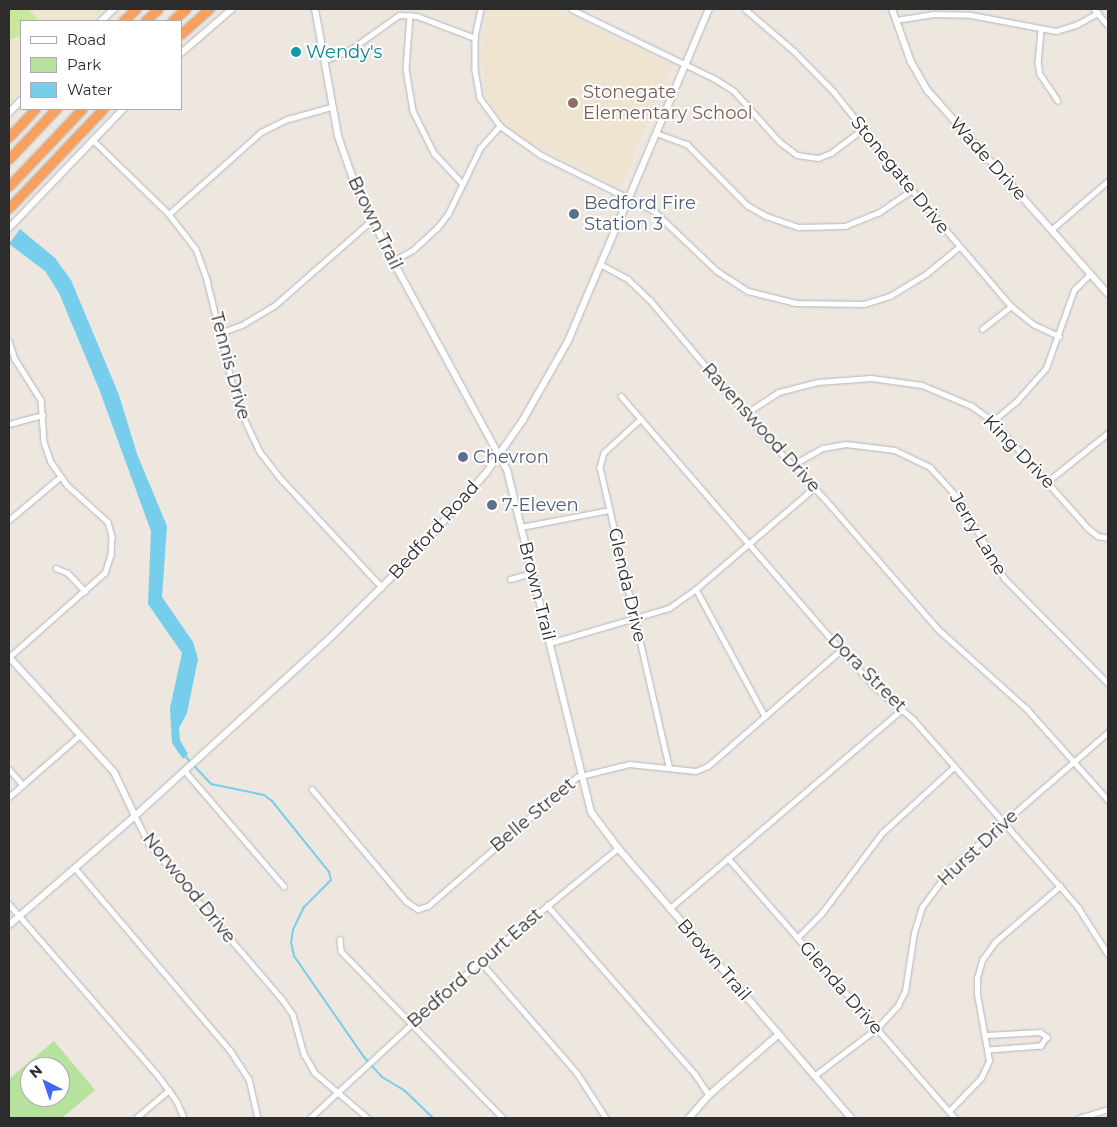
<!DOCTYPE html>
<style>
body{margin:0}
#map{position:relative;width:1117px;height:1127px;overflow:hidden;background:#ede7df;font-family:Montserrat,sans-serif}
div>[style]{position:absolute}
[style*='--x']{left:calc(var(--x)*1px);top:calc(var(--y)*1px);width:calc(var(--w)*1px);rotate:calc(var(--a)*1deg)}
.education>*{inset:0;background:#eee4d0}
.green>*{inset:0;background:#b6e29e}
.pitch>*{inset:0;background:#c8e99a}
.water>*{inset:0;background:#76ceec}
.stream>*{height:2px;margin:-1px;padding:0 1px;transform-origin:1px;border-radius:1px;background:#76ceec}
.roads{filter:drop-shadow(0 0 1px #b3b6bf) drop-shadow(0 0 1px #b3b6bf)}
.street>*{height:4.5px;margin:-2.25px;padding:0 2.25px;transform-origin:2.25px;border-radius:2.25px;background:#fff}
.secondary>*{height:6px;margin:-3px;padding:0 3px;transform-origin:3px;border-radius:3px;background:#fff}
.highway>*{height:9px;margin:-4.5px;padding:0 4.5px;transform-origin:4.5px;border-radius:4.5px;background:#faa05d}
.dots>*{width:14px;height:14px;translate:-50% -50%;box-sizing:border-box;border:2px solid #fff;border-radius:50%}
span{translate:-50% -50%;white-space:nowrap;text-align:center;line-height:1.15;-webkit-text-stroke:4px #fff;paint-order:stroke}
.culture-label{font-size:18px;color:#0d838f}
.left{translate:0 -50%;text-align:left}
.education-label{font-size:18px;color:#785e54}
.street-label{font-size:18px;color:#2c2c2c}
.service-label{font-size:18px;color:#4e5e75}
.frame{position:absolute;inset:0;border:10px solid #2c2c2c;pointer-events:none}
.legend{position:absolute;left:20px;top:20px;width:162px;height:90px;box-sizing:border-box;background:#fff;border:1px solid #ababab;margin:0;padding:6px 9px;list-style:none;font-size:15px;color:#2c2c2c}
.legend li{display:flex;align-items:center;gap:10px;height:25px}
.legend b{width:25px;border:1px solid #ababab}
.north{position:absolute;left:20px;top:1057px;width:50px;height:50px;box-sizing:border-box;background:#fff;border:1px solid #ababab;border-radius:50%;rotate:319deg;font-size:14px;font-weight:700;line-height:20px;text-align:center;color:#2c2c2c}
.north::after{content:'';display:block;margin:auto;width:18px;height:22px;background:#4467f6;clip-path:polygon(50% 0,100% 100%,50% 72%,0 100%)}
</style>
<div id="map">
<div class="education">
<i style="clip-path:polygon(9px 9px,105px 9px,91px 21px,21px 21px,21px 91px,9px 104px)"></i>
<i style="clip-path:polygon(488px 9px,553px 9px,672px 64px,620px 188px,523px 140px,494px 111px,486px 95px,480px 53px)"></i>
</div>
<div class="green">
<i style="clip-path:polygon(evenodd,54px 1041px,95px 1090px,62px 1118px,9px 1118px,9px 1079px,54px 1041px,30px 1067px,60px 1067px,60px 1097px,30px 1097px,30px 1067px)"></i>
</div>
<div class="pitch">
<i style="clip-path:polygon(9px 9px,28px 9px,39px 21px,21px 21px,21px 36px,9px 40px)"></i>
</div>
<div class="water">
<i style="clip-path:polygon(20px 229px,55px 258px,71px 280px,119px 395px,137px 454px,167px 526px,162px 597px,193px 642px,198px 659px,187px 713px,179px 728px,180px 740px,188px 754px,183px 759px,172px 743px,170px 708px,182px 653px,148px 604px,151px 531px,99px 389px,59px 293px,45px 271px,9px 244px)"></i>
</div>
<div class="stream">
<i style="--x:184;--y:755;--w:40;--a:47"></i>
<i style="--x:211;--y:784;--w:54;--a:11.7"></i>
<i style="--x:264;--y:795;--w:10;--a:37"></i>
<i style="--x:272;--y:801;--w:91;--a:51.2"></i>
<i style="--x:329;--y:872;--w:8;--a:76"></i>
<i style="--x:331;--y:880;--w:38;--a:135"></i>
<i style="--x:304;--y:907;--w:25;--a:116"></i>
<i style="--x:293;--y:930;--w:12;--a:99"></i>
<i style="--x:291;--y:942;--w:14;--a:78"></i>
<i style="--x:294;--y:956;--w:123;--a:55.3"></i>
<i style="--x:364;--y:1057;--w:27;--a:48"></i>
<i style="--x:382;--y:1077;--w:27;--a:31"></i>
<i style="--x:405;--y:1091;--w:39;--a:44"></i>
</div>
<div class="roads">
<div class="street">
<i style="--x:481;--y:9;--w:30;--a:102"></i>
<i style="--x:475;--y:38;--w:32;--a:90"></i>
<i style="--x:475;--y:70;--w:28;--a:80"></i>
<i style="--x:480;--y:98;--w:34;--a:54"></i>
<i style="--x:500;--y:126;--w:50;--a:35.3"></i>
<i style="--x:541;--y:155;--w:125;--a:26.2"></i>
<i style="--x:653;--y:210;--w:88;--a:43.6"></i>
<i style="--x:717;--y:271;--w:37;--a:33"></i>
<i style="--x:748;--y:291;--w:49;--a:14"></i>
<i style="--x:796;--y:303;--w:68;--a:0.8"></i>
<i style="--x:864;--y:304;--w:27;--a:-17"></i>
<i style="--x:890;--y:296;--w:42;--a:-31.4"></i>
<i style="--x:926;--y:274;--w:43;--a:-39.3"></i>
<i style="--x:571;--y:9;--w:160;--a:25.9"></i>
<i style="--x:715;--y:79;--w:22;--a:32"></i>
<i style="--x:734;--y:91;--w:69;--a:48"></i>
<i style="--x:780;--y:142;--w:21;--a:37"></i>
<i style="--x:797;--y:155;--w:21;--a:8"></i>
<i style="--x:818;--y:158;--w:14;--a:-21"></i>
<i style="--x:831;--y:153;--w:40;--a:-37"></i>
<i style="--x:745;--y:9;--w:65;--a:40.6"></i>
<i style="--x:794;--y:51;--w:57;--a:45.7"></i>
<i style="--x:834;--y:92;--w:125;--a:51.5"></i>
<i style="--x:912;--y:190;--w:153;--a:49.5"></i>
<i style="--x:1011;--y:306;--w:28;--a:39"></i>
<i style="--x:1033;--y:324;--w:29;--a:25"></i>
<i style="--x:1094;--y:9;--w:21;--a:49"></i>
<i style="--x:410;--y:15;--w:54;--a:94.2"></i>
<i style="--x:406;--y:69;--w:43;--a:80.5"></i>
<i style="--x:413;--y:111;--w:47;--a:63.4"></i>
<i style="--x:434;--y:153;--w:42;--a:46.9"></i>
<i style="--x:896;--y:20;--w:36;--a:-9"></i>
<i style="--x:932;--y:14;--w:39;--a:1"></i>
<i style="--x:971;--y:15;--w:86;--a:10.7"></i>
<i style="--x:1056;--y:31;--w:21;--a:-17"></i>
<i style="--x:1076;--y:25;--w:25;--a:-29"></i>
<i style="--x:1041;--y:30;--w:32;--a:95"></i>
<i style="--x:1038;--y:62;--w:12;--a:81"></i>
<i style="--x:1040;--y:74;--w:32;--a:56"></i>
<i style="--x:326;--y:60;--w:26;--a:-23"></i>
<i style="--x:350;--y:50;--w:60;--a:-35.5"></i>
<i style="--x:399;--y:15;--w:18;--a:3"></i>
<i style="--x:417;--y:16;--w:62;--a:20.8"></i>
<i style="--x:656;--y:133;--w:33;--a:20"></i>
<i style="--x:687;--y:144;--w:86;--a:45.5"></i>
<i style="--x:747;--y:205;--w:22;--a:30"></i>
<i style="--x:766;--y:216;--w:34;--a:19"></i>
<i style="--x:798;--y:227;--w:47;--a:-1.2"></i>
<i style="--x:845;--y:226;--w:35;--a:-22"></i>
<i style="--x:878;--y:213;--w:41;--a:-34.1"></i>
<i style="--x:92;--y:139;--w:107;--a:44.2"></i>
<i style="--x:169;--y:214;--w:44;--a:52.4"></i>
<i style="--x:196;--y:249;--w:33;--a:70"></i>
<i style="--x:207;--y:280;--w:127;--a:76.3"></i>
<i style="--x:237;--y:403;--w:54;--a:64.9"></i>
<i style="--x:260;--y:452;--w:37;--a:52"></i>
<i style="--x:283;--y:481;--w:145;--a:47"></i>
<i style="--x:169;--y:214;--w:123;--a:-41.7"></i>
<i style="--x:261;--y:132;--w:30;--a:-26"></i>
<i style="--x:288;--y:119;--w:45;--a:-15.6"></i>
<i style="--x:1051;--y:230;--w:75;--a:-40.7"></i>
<i style="--x:393;--y:261;--w:23;--a:-29"></i>
<i style="--x:413;--y:250;--w:33;--a:-43"></i>
<i style="--x:437;--y:228;--w:18;--a:-52"></i>
<i style="--x:448;--y:214;--w:73;--a:-64.1"></i>
<i style="--x:480;--y:148;--w:30;--a:-48"></i>
<i style="--x:600;--y:264;--w:32;--a:28"></i>
<i style="--x:628;--y:279;--w:30;--a:44"></i>
<i style="--x:650;--y:300;--w:175;--a:49.9"></i>
<i style="--x:763;--y:434;--w:90;--a:46.4"></i>
<i style="--x:825;--y:499;--w:174;--a:49"></i>
<i style="--x:939;--y:630;--w:118;--a:41.9"></i>
<i style="--x:1027;--y:709;--w:122;--a:48.3"></i>
<i style="--x:982;--y:329;--w:37;--a:-38"></i>
<i style="--x:220;--y:333;--w:23;--a:-20"></i>
<i style="--x:242;--y:325;--w:37;--a:-31"></i>
<i style="--x:274;--y:306;--w:130;--a:-41.3"></i>
<i style="--x:9;--y:341;--w:19;--a:72"></i>
<i style="--x:15;--y:359;--w:49;--a:57.6"></i>
<i style="--x:41;--y:400;--w:42;--a:85.9"></i>
<i style="--x:44;--y:442;--w:21;--a:71"></i>
<i style="--x:51;--y:462;--w:28;--a:55"></i>
<i style="--x:67;--y:485;--w:55;--a:42.1"></i>
<i style="--x:108;--y:522;--w:15;--a:74"></i>
<i style="--x:112;--y:536;--w:19;--a:93"></i>
<i style="--x:111;--y:555;--w:19;--a:108"></i>
<i style="--x:105;--y:573;--w:128;--a:138.5"></i>
<i style="--x:621;--y:396;--w:336;--a:49.1"></i>
<i style="--x:841;--y:650;--w:50;--a:47.4"></i>
<i style="--x:875;--y:687;--w:50;--a:40.1"></i>
<i style="--x:913;--y:719;--w:250;--a:48.7"></i>
<i style="--x:1078;--y:907;--w:56;--a:57.4"></i>
<i style="--x:745;--y:414;--w:40;--a:-32.9"></i>
<i style="--x:779;--y:392;--w:40;--a:-14.4"></i>
<i style="--x:818;--y:382;--w:53;--a:-4.3"></i>
<i style="--x:871;--y:378;--w:51;--a:7.8"></i>
<i style="--x:922;--y:385;--w:54;--a:22.8"></i>
<i style="--x:972;--y:406;--w:26;--a:36"></i>
<i style="--x:993;--y:421;--w:143;--a:48.4"></i>
<i style="--x:1088;--y:528;--w:13;--a:39"></i>
<i style="--x:1098;--y:536;--w:10;--a:11"></i>
<i style="--x:641;--y:419;--w:50;--a:137.4"></i>
<i style="--x:604;--y:453;--w:15;--a:106"></i>
<i style="--x:600;--y:467;--w:308;--a:77"></i>
<i style="--x:993;--y:421;--w:30;--a:-40"></i>
<i style="--x:1016;--y:402;--w:45;--a:-48.6"></i>
<i style="--x:1046;--y:368;--w:83;--a:-70.3"></i>
<i style="--x:1074;--y:290;--w:23;--a:-45"></i>
<i style="--x:9;--y:424;--w:35;--a:-15"></i>
<i style="--x:792;--y:465;--w:35;--a:-29"></i>
<i style="--x:823;--y:448;--w:23;--a:-10"></i>
<i style="--x:846;--y:444;--w:49;--a:7"></i>
<i style="--x:895;--y:450;--w:39;--a:26"></i>
<i style="--x:930;--y:467;--w:43;--a:47.8"></i>
<i style="--x:959;--y:499;--w:92;--a:60.1"></i>
<i style="--x:1005;--y:579;--w:146;--a:45.3"></i>
<i style="--x:1048;--y:481;--w:77;--a:-38.7"></i>
<i style="--x:9;--y:520;--w:67;--a:-40.1"></i>
<i style="--x:521;--y:527;--w:90;--a:-10.9"></i>
<i style="--x:56;--y:568;--w:13;--a:23"></i>
<i style="--x:68;--y:573;--w:25;--a:47"></i>
<i style="--x:510;--y:579;--w:24;--a:-15"></i>
<i style="--x:696;--y:589;--w:145;--a:61.5"></i>
<i style="--x:550;--y:643;--w:124;--a:-16.4"></i>
<i style="--x:669;--y:608;--w:33;--a:-35"></i>
<i style="--x:696;--y:589;--w:155;--a:-40.6"></i>
<i style="--x:9;--y:769;--w:21;--a:49"></i>
<i style="--x:185;--y:771;--w:152;--a:49.3"></i>
<i style="--x:312;--y:789;--w:146;--a:50"></i>
<i style="--x:406;--y:901;--w:14;--a:34"></i>
<i style="--x:418;--y:909;--w:10;--a:-17"></i>
<i style="--x:428;--y:906;--w:197;--a:-40.9"></i>
<i style="--x:577;--y:777;--w:54;--a:-14"></i>
<i style="--x:629;--y:764;--w:67;--a:6"></i>
<i style="--x:696;--y:771;--w:13;--a:-23"></i>
<i style="--x:708;--y:766;--w:176;--a:-41.1"></i>
<i style="--x:9;--y:797;--w:93;--a:-41.1"></i>
<i style="--x:135;--y:816;--w:31;--a:63"></i>
<i style="--x:149;--y:844;--w:204;--a:49.4"></i>
<i style="--x:282;--y:999;--w:19;--a:55"></i>
<i style="--x:293;--y:1015;--w:41;--a:74.2"></i>
<i style="--x:304;--y:1054;--w:22;--a:60"></i>
<i style="--x:315;--y:1073;--w:70;--a:40.3"></i>
<i style="--x:728;--y:858;--w:345;--a:48.9"></i>
<i style="--x:75;--y:868;--w:239;--a:49.6"></i>
<i style="--x:230;--y:1050;--w:35;--a:57"></i>
<i style="--x:249;--y:1079;--w:40;--a:77"></i>
<i style="--x:9;--y:904;--w:225;--a:49"></i>
<i style="--x:157;--y:1074;--w:34;--a:54"></i>
<i style="--x:177;--y:1102;--w:17;--a:66"></i>
<i style="--x:547;--y:905;--w:225;--a:48.8"></i>
<i style="--x:695;--y:1074;--w:25;--a:56"></i>
<i style="--x:669;--y:909;--w:307;--a:-40.6"></i>
<i style="--x:797;--y:938;--w:34;--a:-45"></i>
<i style="--x:821;--y:914;--w:101;--a:-53"></i>
<i style="--x:882;--y:833;--w:98;--a:-42.5"></i>
<i style="--x:340;--y:939;--w:12;--a:85"></i>
<i style="--x:341;--y:951;--w:233;--a:45.9"></i>
<i style="--x:480;--y:961;--w:148;--a:49.1"></i>
<i style="--x:577;--y:1073;--w:54;--a:57.2"></i>
<i style="--x:986;--y:1035;--w:54;--a:-3.2"></i>
<i style="--x:1040;--y:1032;--w:9;--a:36"></i>
<i style="--x:1047;--y:1037;--w:11;--a:124"></i>
<i style="--x:1041;--y:1046;--w:52;--a:175.6"></i>
<i style="--x:814;--y:1076;--w:78;--a:-37.2"></i>
<i style="--x:876;--y:1029;--w:33;--a:-47"></i>
<i style="--x:898;--y:1005;--w:16;--a:-63"></i>
<i style="--x:905;--y:991;--w:59;--a:-81.2"></i>
<i style="--x:914;--y:933;--w:27;--a:-73"></i>
<i style="--x:922;--y:907;--w:47;--a:-53.6"></i>
<i style="--x:950;--y:869;--w:209;--a:-40.9"></i>
<i style="--x:949;--y:1111;--w:46;--a:-45.9"></i>
<i style="--x:981;--y:1078;--w:19;--a:-65"></i>
<i style="--x:989;--y:1061;--w:68;--a:-100.2"></i>
<i style="--x:977;--y:994;--w:16;--a:-90"></i>
<i style="--x:977;--y:978;--w:19;--a:-74"></i>
<i style="--x:982;--y:960;--w:22;--a:-54"></i>
<i style="--x:995;--y:942;--w:86;--a:-40.7"></i>
<i style="--x:136;--y:1118;--w:43;--a:-40.3"></i>
<i style="--x:310;--y:1118;--w:231;--a:-42.7"></i>
<i style="--x:480;--y:961;--w:178;--a:-39.3"></i>
<i style="--x:1079;--y:1118;--w:30;--a:-17"></i>
</div>
<div class="secondary">
<i style="--x:315;--y:9;--w:129;--a:79.7"></i>
<i style="--x:338;--y:136;--w:49;--a:70.8"></i>
<i style="--x:354;--y:182;--w:88;--a:63.7"></i>
<i style="--x:393;--y:261;--w:238;--a:61.4"></i>
<i style="--x:507;--y:470;--w:352;--a:76.2"></i>
<i style="--x:591;--y:812;--w:45;--a:53.1"></i>
<i style="--x:618;--y:848;--w:357;--a:49.2"></i>
<i style="--x:892;--y:9;--w:56;--a:70.3"></i>
<i style="--x:911;--y:62;--w:34;--a:60"></i>
<i style="--x:928;--y:91;--w:271;--a:48.4"></i>
<i style="--x:101;--y:21;--w:18;--a:-43"></i>
<i style="--x:181;--y:53;--w:67;--a:-40.8"></i>
<i style="--x:9;--y:113;--w:18;--a:-47"></i>
<i style="--x:9;--y:228;--w:165;--a:-46.2"></i>
<i style="--x:9;--y:657;--w:156;--a:47.6"></i>
<i style="--x:114;--y:772;--w:49;--a:64.5"></i>
<i style="--x:9;--y:925;--w:167;--a:-40.9"></i>
<i style="--x:135;--y:816;--w:267;--a:-42.4"></i>
<i style="--x:332;--y:636;--w:117;--a:-44.7"></i>
<i style="--x:415;--y:554;--w:108;--a:-48.8"></i>
<i style="--x:486;--y:473;--w:65;--a:-55.1"></i>
<i style="--x:523;--y:420;--w:91;--a:-60.3"></i>
<i style="--x:568;--y:341;--w:361;--a:-67"></i>
<i style="--x:689;--y:1118;--w:30;--a:-49"></i>
<i style="--x:709;--y:1095;--w:91;--a:-41"></i>
</div>
<div class="highway">
<i style="--x:123;--y:21;--w:18;--a:-43"></i>
<i style="--x:145;--y:21;--w:18;--a:-43"></i>
<i style="--x:172;--y:21;--w:18;--a:-41"></i>
<i style="--x:181;--y:34;--w:38;--a:-42"></i>
<i style="--x:9;--y:137;--w:38;--a:-47"></i>
<i style="--x:9;--y:159;--w:69;--a:-46.8"></i>
<i style="--x:9;--y:186;--w:106;--a:-46.5"></i>
<i style="--x:9;--y:208;--w:137;--a:-46.5"></i>
</div>
</div>
<div class="dots">
<i style="left:296px;top:52px;background:#0f9aa8"></i>
<i style="left:573px;top:103px;background:#8d6e63"></i>
<i style="left:574px;top:214px;background:#5c6f8a"></i>
<i style="left:463px;top:457px;background:#5c6f8a"></i>
<i style="left:492px;top:505px;background:#5c6f8a"></i>
</div>
<div class="culture-label">
<span class="left" style="left:306px;top:52px">Wendy's</span>
</div>
<div class="education-label">
<span class="left" style="left:583px;top:103px">Stonegate<br>Elementary School</span>
</div>
<div class="street-label">
<span style="left:988px;top:159px;rotate:48deg">Wade Drive</span>
<span style="left:900px;top:175px;rotate:51deg">Stonegate Drive</span>
<span style="left:375px;top:223px;rotate:64deg">Brown Trail</span>
<span style="left:230px;top:366px;rotate:75deg">Tennis Drive</span>
<span style="left:761px;top:428px;rotate:48deg">Ravenswood Drive</span>
<span style="left:1019px;top:452px;rotate:46deg">King Drive</span>
<span style="left:434px;top:530px;rotate:-48deg">Bedford Road</span>
<span style="left:978px;top:534px;rotate:59deg">Jerry Lane</span>
<span style="left:627px;top:585px;rotate:77deg">Glenda Drive</span>
<span style="left:537px;top:591px;rotate:76deg">Brown Trail</span>
<span style="left:867px;top:673px;rotate:45deg">Dora Street</span>
<span style="left:533px;top:815px;rotate:-40deg">Belle Street</span>
<span style="left:978px;top:848px;rotate:-43deg">Hurst Drive</span>
<span style="left:189px;top:888px;rotate:51deg">Norwood Drive</span>
<span style="left:714px;top:960px;rotate:49deg">Brown Trail</span>
<span style="left:475px;top:968px;rotate:-41deg">Bedford Court East</span>
<span style="left:841px;top:988px;rotate:49deg">Glenda Drive</span>
</div>
<div class="service-label">
<span class="left" style="left:584px;top:214px">Bedford Fire<br>Station 3</span>
<span class="left" style="left:473px;top:457px">Chevron</span>
<span class="left" style="left:502px;top:505px">7-Eleven</span>
</div>
<div class="frame"></div>
<ul class="legend">
<li><b style="height:6px;background:#fff"></b>Road</li>
<li><b style="height:14px;background:#b6e29e"></b>Park</li>
<li><b style="height:14px;background:#76ceec"></b>Water</li>
</ul>
<div class="north">N</div>
</div>
